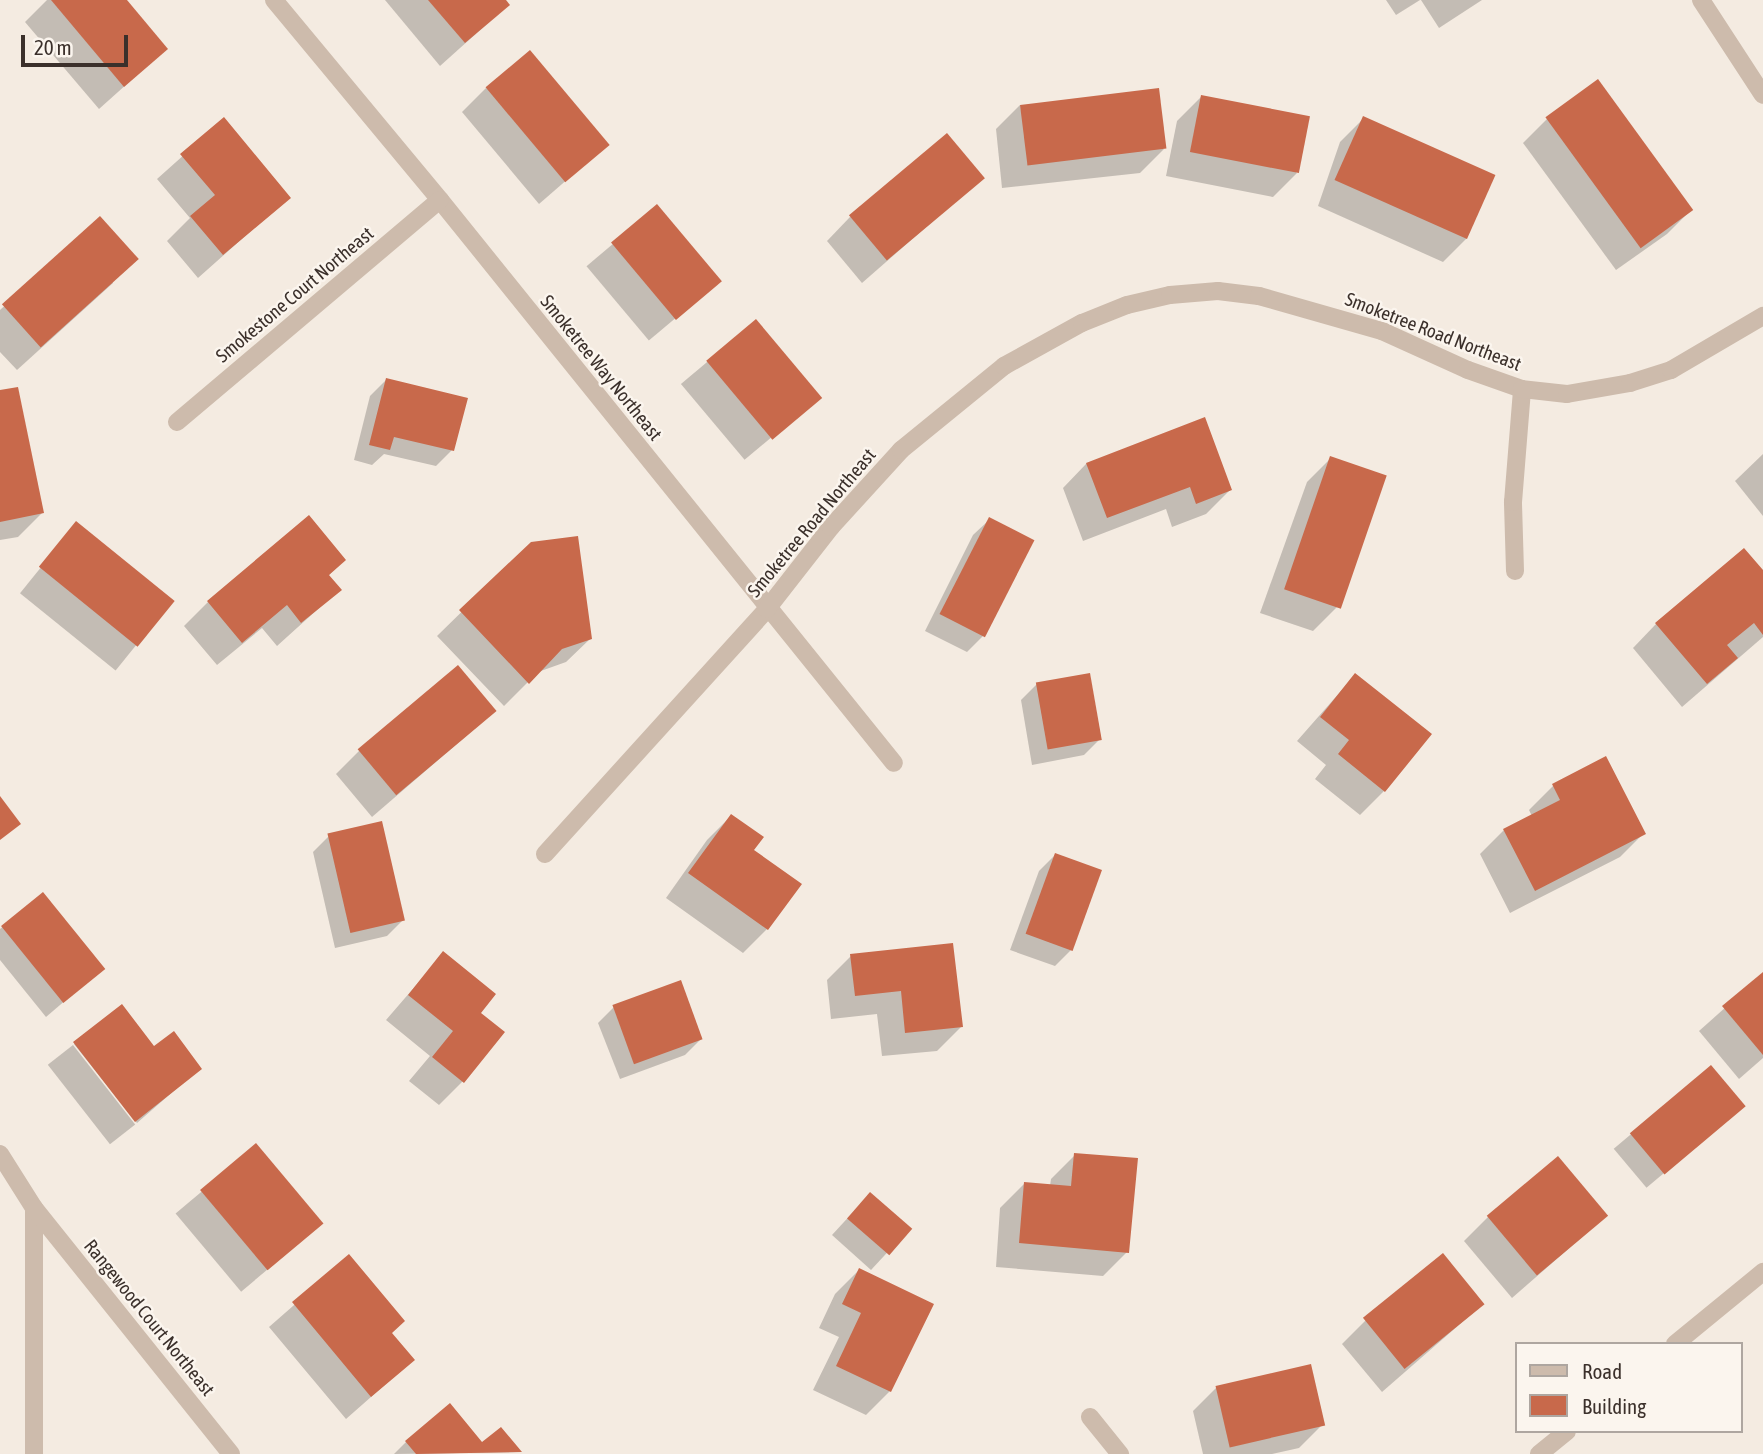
<!DOCTYPE html>
<style>
body{margin:0}
#map{position:relative;width:1763px;height:1454px;overflow:hidden;background:#f4ebe1;font-family:"Asap Condensed",sans-serif}
div>[style]{position:absolute}
[style*='--x']{left:calc(var(--x)*1px);top:calc(var(--y)*1px);width:calc(var(--w)*1px);rotate:calc(var(--a)*1deg)}
.shadow>*{inset:0;background:#0003;transform-origin:0 0}
.building>*{inset:0;background:#c8694b;transform-origin:0 0}
.minor>*{height:18px;margin:-9px;padding:0 9px;transform-origin:9px;border-radius:9px;background:#cdbbac}
span{translate:-50% -50%;white-space:nowrap;text-align:center;line-height:1.15;-webkit-text-stroke:5px #fbf5ee;paint-order:stroke}
.street-label{font-size:19px;color:#3b302b}
.legend{position:absolute;left:1515px;top:1342px;width:228px;height:91px;box-sizing:border-box;background:#fbf5ee;border:2px solid #aea6a0;margin:0;padding:9px 12px;list-style:none;font-size:21px;color:#3b302b}
.legend li{display:flex;align-items:center;gap:14px;height:35px}
.legend b{width:35px;border:2px solid #aea6a0}
.scale{position:absolute;left:21px;top:35px;width:107px;height:32px;box-sizing:border-box;border:4px solid #3b302b;border-top:0;padding-left:9px;font-size:21px;line-height:24px;white-space:nowrap;color:#3b302b;-webkit-text-stroke:5px #fbf5ee;paint-order:stroke}
</style>
<div id="map">
<div class="shadow">
<i style="clip-path:polygon(47px 0,125px 0,166px 49px,99px 109px,25px 22px)"></i>
<i style="clip-path:polygon(385px 0,504px 0,508px 5px,440px 66px)"></i>
<i style="clip-path:polygon(1386px 0,1420px 0,1396px 15px)"></i>
<i style="clip-path:polygon(1421px 0,1482px 0,1439px 28px)"></i>
<i style="clip-path:polygon(1598px 82px,1691px 210px,1667px 234px,1616px 270px,1523px 143px,1547px 119px)"></i>
<i style="clip-path:polygon(486px 88px,607px 145px,539px 204px,462px 112px)"></i>
<i style="clip-path:polygon(1201px 97px,1297px 173px,1273px 197px,1166px 176px,1177px 121px)"></i>
<i style="clip-path:polygon(1020px 105px,1164px 149px,1140px 173px,1002px 188px,996px 129px)"></i>
<i style="clip-path:polygon(1364px 118px,1467px 238px,1443px 262px,1318px 206px,1340px 142px)"></i>
<i style="clip-path:polygon(223px 120px,289px 197px,198px 278px,167px 241px,190px 218px,157px 179px)"></i>
<i style="clip-path:polygon(982px 178px,862px 283px,827px 241px,850px 217px)"></i>
<i style="left:657px;top:207px;width:97px;height:92px;rotate:50deg"></i>
<i style="clip-path:polygon(100px 219px,113px 283px,17px 370px,0 352px,0 310px)"></i>
<i style="left:756px;top:321px;width:99px;height:98px;rotate:50deg"></i>
<i style="clip-path:polygon(386px 380px,452px 450px,436px 466px,384px 454px,372px 465px,354px 460px,370px 396px)"></i>
<i style="clip-path:polygon(0 392px,42px 513px,18px 537px,0 540px)"></i>
<i style="clip-path:polygon(1204px 419px,1230px 490px,1206px 514px,1172px 527px,1166px 509px,1083px 541px,1063px 488px,1086px 464px)"></i>
<i style="clip-path:polygon(1763px 454px,1763px 516px,1735px 481px)"></i>
<i style="clip-path:polygon(1331px 458px,1385px 477px,1337px 607px,1313px 631px,1260px 613px,1307px 482px)"></i>
<i style="clip-path:polygon(989px 520px,983px 636px,967px 652px,925px 631px,973px 535px)"></i>
<i style="left:76px;top:524px;width:123px;height:89px;rotate:39deg"></i>
<i style="clip-path:polygon(532px 543px,591px 638px,566px 662px,538px 672px,504px 706px,437px 636px)"></i>
<i style="clip-path:polygon(344px 560px,328px 576px,339px 590px,277px 646px,262px 628px,217px 665px,184px 626px,208px 602px)"></i>
<i style="clip-path:polygon(1763px 573px,1763px 637px,1682px 707px,1633px 648px,1656px 624px)"></i>
<i style="clip-path:polygon(1355px 675px,1384px 791px,1360px 815px,1315px 779px,1326px 765px,1297px 741px)"></i>
<i style="clip-path:polygon(1037px 684px,1100px 739px,1084px 755px,1032px 765px,1021px 700px)"></i>
<i style="clip-path:polygon(495px 711px,372px 817px,336px 774px,360px 750px)"></i>
<i style="clip-path:polygon(1606px 759px,1644px 833px,1620px 857px,1510px 913px,1480px 854px,1504px 830px,1532px 816px,1529px 810px,1553px 786px)"></i>
<i style="clip-path:polygon(731px 816px,752px 850px,767px 929px,743px 953px,666px 898px,707px 840px)"></i>
<i style="clip-path:polygon(329px 836px,403px 920px,387px 936px,335px 948px,313px 852px)"></i>
<i style="clip-path:polygon(1055px 855px,1071px 950px,1055px 966px,1010px 950px,1039px 871px)"></i>
<i style="clip-path:polygon(42px 895px,102px 969px,46px 1017px,0 960px,0 929px)"></i>
<i style="clip-path:polygon(443px 954px,478px 1013px,463px 1081px,439px 1105px,409px 1081px,430px 1056px,386px 1020px)"></i>
<i style="clip-path:polygon(851px 956px,961px 1027px,937px 1051px,882px 1056px,877px 1014px,831px 1019px,827px 980px)"></i>
<i style="clip-path:polygon(1763px 974px,1763px 1058px,1739px 1079px,1699px 1031px)"></i>
<i style="clip-path:polygon(121px 1007px,154px 1048px,200px 1068px,137px 1123px,74px 1044px)"></i>
<i style="clip-path:polygon(614px 1007px,701px 1039px,685px 1055px,620px 1079px,598px 1023px)"></i>
<i style="left:73px;top:1045px;width:101px;height:32px;rotate:52deg"></i>
<i style="left:1711px;top:1067px;width:51px;height:127px;rotate:50deg"></i>
<i style="left:256px;top:1146px;width:102px;height:105px;rotate:50deg"></i>
<i style="clip-path:polygon(1075px 1155px,1127px 1252px,1103px 1276px,996px 1267px,1000px 1208px,1024px 1184px,1050px 1186px,1051px 1179px)"></i>
<i style="clip-path:polygon(855px 1210px,909px 1229px,871px 1270px,832px 1235px)"></i>
<i style="clip-path:polygon(1606px 1216px,1512px 1298px,1464px 1241px,1488px 1217px)"></i>
<i style="clip-path:polygon(349px 1257px,391px 1334px,413px 1360px,346px 1419px,269px 1327px)"></i>
<i style="clip-path:polygon(859px 1270px,890px 1391px,866px 1415px,813px 1390px,839px 1337px,819px 1328px,835px 1294px)"></i>
<i style="clip-path:polygon(1483px 1304px,1382px 1392px,1342px 1344px,1366px 1320px)"></i>
<i style="clip-path:polygon(1217px 1387px,1323px 1424px,1299px 1448px,1272px 1454px,1203px 1454px,1193px 1411px)"></i>
<i style="clip-path:polygon(406px 1442px,482px 1444px,520px 1452px,394px 1454px)"></i>
</div>
<div class="building">
<i style="clip-path:polygon(51px 0,127px 0,168px 49px,124px 87px)"></i>
<i style="clip-path:polygon(428px 0,506px 0,510px 5px,465px 43px)"></i>
<i style="left:530px;top:50px;width:124px;height:58px;rotate:50deg"></i>
<i style="left:1598px;top:79px;width:162px;height:65px;rotate:54deg"></i>
<i style="left:1159px;top:88px;width:61px;height:140px;rotate:83deg"></i>
<i style="left:1201px;top:95px;width:111px;height:58px;rotate:11deg"></i>
<i style="left:1363px;top:116px;width:145px;height:70px;rotate:24deg"></i>
<i style="clip-path:polygon(224px 117px,291px 198px,223px 255px,190px 216px,215px 195px,180px 154px)"></i>
<i style="left:947px;top:133px;width:59px;height:128px;rotate:50deg"></i>
<i style="left:657px;top:204px;width:101px;height:60px;rotate:50deg"></i>
<i style="left:100px;top:216px;width:58px;height:132px;rotate:48deg"></i>
<i style="left:756px;top:319px;width:103px;height:65px;rotate:50deg"></i>
<i style="clip-path:polygon(386px 378px,468px 398px,454px 451px,394px 437px,390px 450px,369px 445px)"></i>
<i style="clip-path:polygon(18px 387px,44px 513px,0 522px,0 390px)"></i>
<i style="clip-path:polygon(1205px 417px,1232px 490px,1196px 504px,1190px 487px,1107px 518px,1086px 463px)"></i>
<i style="left:1330px;top:456px;width:60px;height:141px;rotate:19deg"></i>
<i style="clip-path:polygon(309px 515px,346px 560px,329px 575px,342px 590px,301px 623px,287px 605px,242px 643px,207px 601px)"></i>
<i style="left:989px;top:517px;width:51px;height:109px;rotate:27deg"></i>
<i style="left:76px;top:521px;width:127px;height:59px;rotate:39deg"></i>
<i style="clip-path:polygon(578px 536px,592px 639px,562px 649px,529px 684px,459px 610px,531px 542px)"></i>
<i style="clip-path:polygon(1744px 548px,1763px 570px,1763px 635px,1754px 623px,1727px 645px,1738px 658px,1707px 684px,1655px 623px)"></i>
<i style="left:458px;top:665px;width:60px;height:131px;rotate:50deg"></i>
<i style="left:1090px;top:673px;width:68px;height:55px;rotate:80deg"></i>
<i style="clip-path:polygon(1355px 673px,1432px 734px,1385px 792px,1338px 754px,1349px 740px,1320px 717px)"></i>
<i style="clip-path:polygon(1606px 756px,1646px 834px,1535px 891px,1503px 829px,1560px 800px,1552px 784px)"></i>
<i style="clip-path:polygon(0 796px,21px 824px,0 840px)"></i>
<i style="clip-path:polygon(731px 814px,764px 837px,754px 850px,802px 884px,768px 930px,688px 873px)"></i>
<i style="left:382px;top:821px;width:102px;height:56px;rotate:77deg"></i>
<i style="left:1055px;top:853px;width:50px;height:86px;rotate:20deg"></i>
<i style="left:43px;top:892px;width:99px;height:54px;rotate:51deg"></i>
<i style="clip-path:polygon(953px 943px,963px 1027px,905px 1033px,901px 991px,855px 996px,850px 954px)"></i>
<i style="clip-path:polygon(443px 951px,496px 994px,481px 1013px,505px 1032px,464px 1083px,432px 1057px,453px 1031px,408px 995px)"></i>
<i style="clip-path:polygon(1763px 972px,1763px 1055px,1722px 1006px)"></i>
<i style="left:681px;top:980px;width:63px;height:73px;rotate:70deg"></i>
<i style="clip-path:polygon(122px 1004px,154px 1046px,174px 1031px,202px 1069px,135px 1122px,73px 1042px)"></i>
<i style="left:1711px;top:1065px;width:54px;height:106px;rotate:50deg"></i>
<i style="left:256px;top:1143px;width:105px;height:73px;rotate:50deg"></i>
<i style="clip-path:polygon(1074px 1153px,1138px 1158px,1129px 1253px,1019px 1243px,1024px 1182px,1071px 1186px)"></i>
<i style="left:1558px;top:1156px;width:78px;height:93px;rotate:50deg"></i>
<i style="left:870px;top:1192px;width:56px;height:35px;rotate:41deg"></i>
<i style="left:1443px;top:1253px;width:66px;height:103px;rotate:51deg"></i>
<i style="clip-path:polygon(349px 1254px,405px 1321px,392px 1333px,415px 1360px,371px 1397px,292px 1302px)"></i>
<i style="clip-path:polygon(859px 1268px,934px 1304px,891px 1392px,836px 1366px,861px 1313px,842px 1304px)"></i>
<i style="left:1311px;top:1364px;width:63px;height:98px;rotate:77deg"></i>
<i style="clip-path:polygon(450px 1403px,482px 1442px,501px 1427px,522px 1452px,416px 1454px,405px 1441px)"></i>
</div>
<div class="minor">
<i style="--x:274;--y:0;--w:260;--a:50.3"></i>
<i style="--x:440;--y:200;--w:723;--a:51.12"></i>
<i style="--x:1701;--y:0;--w:113;--a:56.9"></i>
<i style="--x:177;--y:422;--w:344;--a:-40.2"></i>
<i style="--x:1515;--y:571;--w:69;--a:-91.7"></i>
<i style="--x:1513;--y:502;--w:113;--a:-85.4"></i>
<i style="--x:545;--y:854;--w:331;--a:-47.8"></i>
<i style="--x:767;--y:609;--w:104;--a:-52"></i>
<i style="--x:831;--y:527;--w:104;--a:-47.7"></i>
<i style="--x:901;--y:450;--w:133;--a:-39.2"></i>
<i style="--x:1004;--y:366;--w:89;--a:-28.9"></i>
<i style="--x:1082;--y:323;--w:48;--a:-21.8"></i>
<i style="--x:1127;--y:305;--w:44;--a:-13.1"></i>
<i style="--x:1170;--y:295;--w:48;--a:-4.8"></i>
<i style="--x:1218;--y:291;--w:41;--a:7"></i>
<i style="--x:1259;--y:296;--w:128;--a:15.9"></i>
<i style="--x:1382;--y:331;--w:94;--a:24.4"></i>
<i style="--x:1468;--y:370;--w:57;--a:19.4"></i>
<i style="--x:1522;--y:389;--w:45;--a:6.3"></i>
<i style="--x:1567;--y:394;--w:64;--a:-9.9"></i>
<i style="--x:1630;--y:383;--w:43;--a:-17.6"></i>
<i style="--x:1671;--y:370;--w:107;--a:-30.4"></i>
<i style="--x:0;--y:1154;--w:64;--a:57.8"></i>
<i style="--x:34;--y:1208;--w:246;--a:90"></i>
<i style="--x:34;--y:1208;--w:315;--a:51.3"></i>
<i style="--x:1675;--y:1344;--w:114;--a:-39.3"></i>
<i style="--x:1090;--y:1417;--w:48;--a:51"></i>
<i style="--x:1539;--y:1454;--w:36;--a:-39"></i>
</div>
<div class="street-label">
<span style="left:295px;top:295px;rotate:-40deg">Smokestone Court Northeast</span>
<span style="left:1433px;top:332px;rotate:21deg">Smoketree Road Northeast</span>
<span style="left:601px;top:368px;rotate:51deg">Smoketree Way Northeast</span>
<span style="left:812px;top:523px;rotate:-50deg">Smoketree Road Northeast</span>
<span style="left:149px;top:1318px;rotate:51deg">Rangewood Court Northeast</span>
</div>
<ul class="legend">
<li><b style="height:9px;background:#cdbbac"></b>Road</li>
<li><b style="height:19px;background:#c8694b"></b>Building</li>
</ul>
<div class="scale">20 m</div>
</div>
